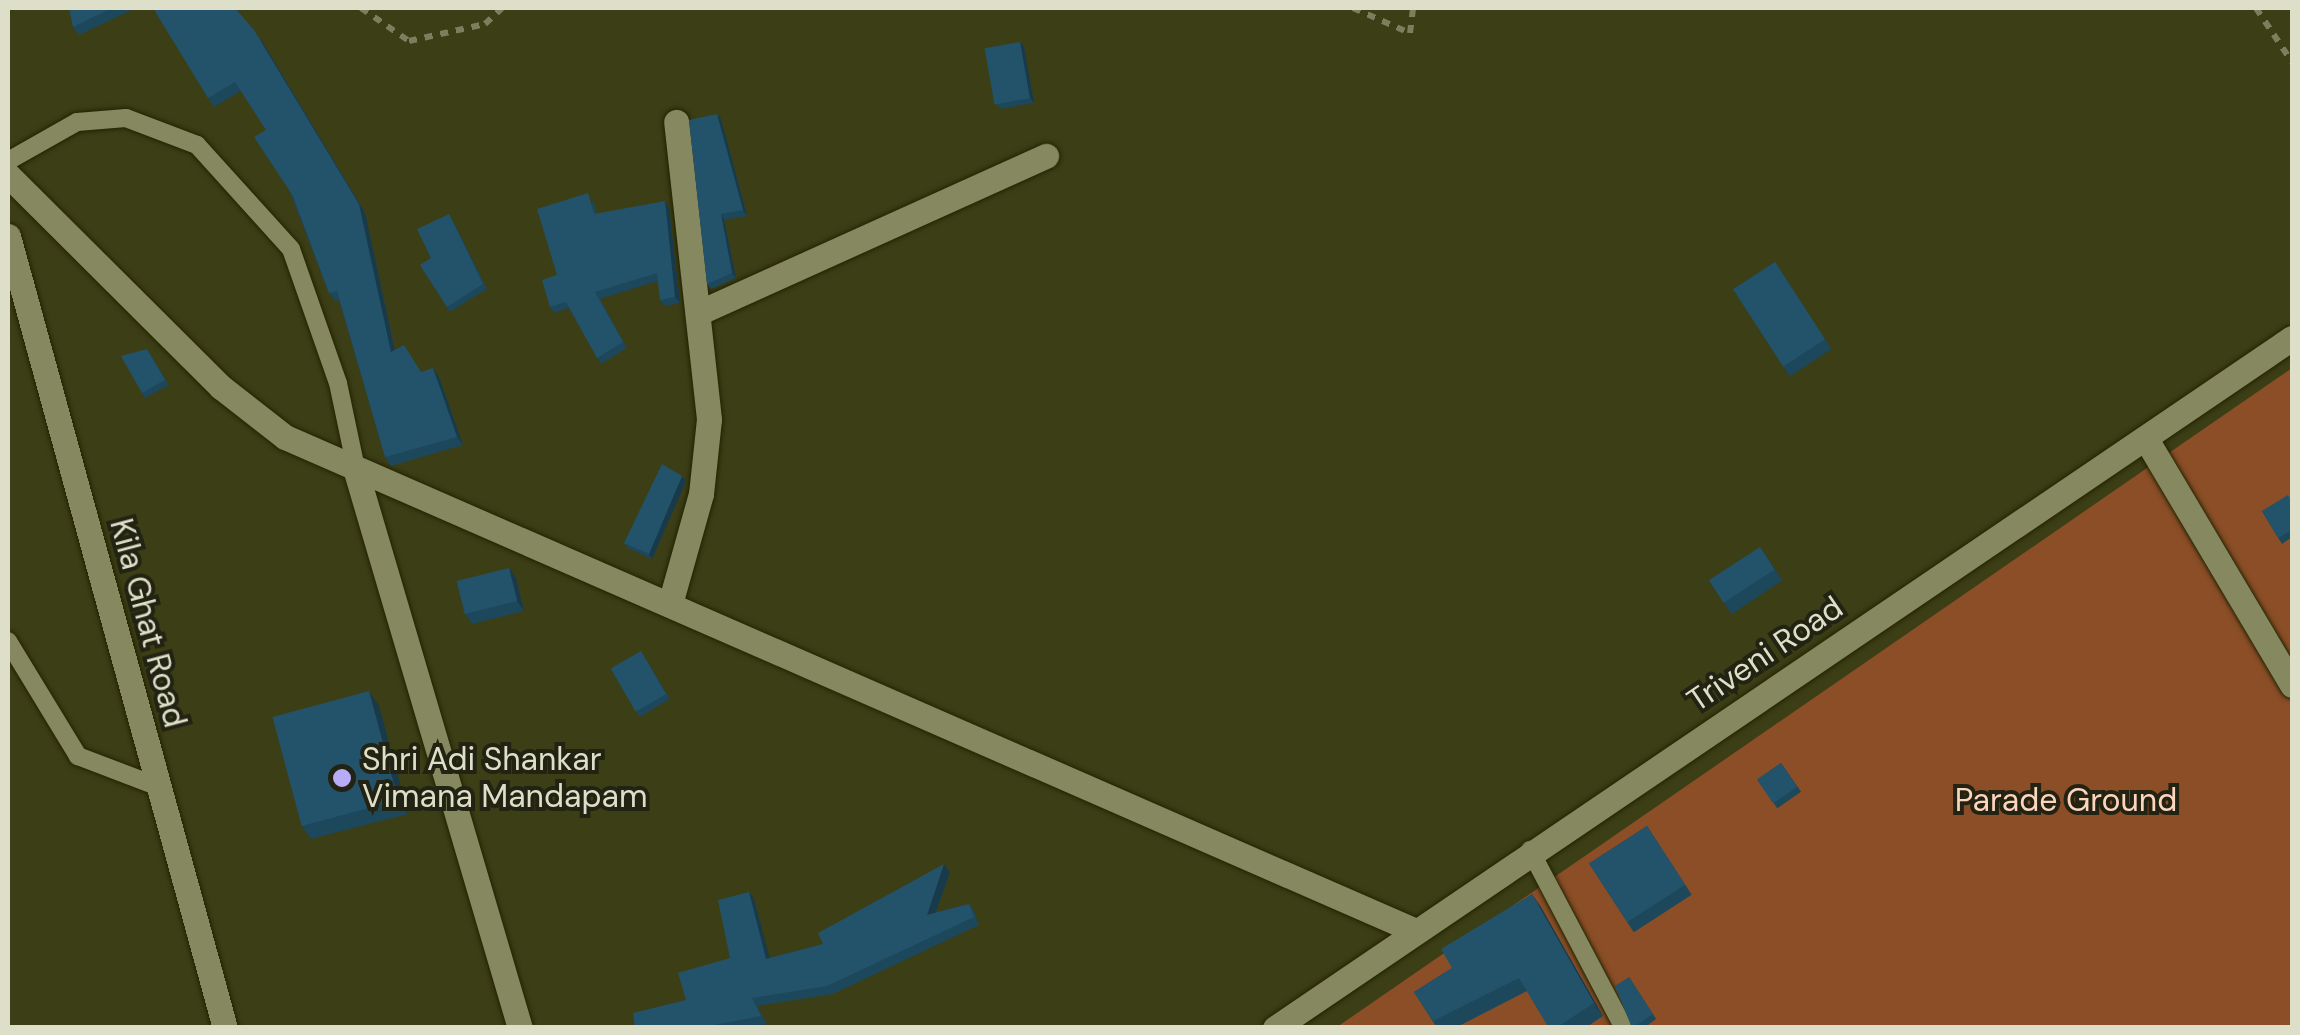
<!DOCTYPE html>
<style>
body{margin:0}
#map{position:relative;width:2300px;height:1035px;overflow:hidden;background:#3c3e16;font-family:"DM Sans",sans-serif}
div>[style]{position:absolute}
[style*='--x']{left:calc(var(--x)*1px);top:calc(var(--y)*1px);width:calc(var(--w)*1px);rotate:calc(var(--a)*1deg)}
.green>*{inset:0;background:#8b4e27}
.path>*{height:6px;margin-top:-3px;transform-origin:0;background:repeating-linear-gradient(90deg,#7c7e5d 0 8px,transparent 0 16px)}
.roads{filter:drop-shadow(0 0 2px #232400) drop-shadow(0 0 2px #232400)}
.service>*{height:18px;margin:-9px;padding:0 9px;transform-origin:9px;border-radius:9px;background:#86895f}
.minor>*{height:25px;margin:-12.5px;padding:0 12.5px;transform-origin:12.5px;border-radius:12.5px;background:#86895f}
.secondary>*{height:25px;margin:-12.5px;padding:0 12.5px;transform-origin:12.5px;border-radius:12.5px;background:#86895f}
.wall>*{inset:0;background:#1d475b;transform-origin:0 0}
.shaded-wall>*{inset:0;background:#183a4a}
.building>*{inset:0;background:#22536a;transform-origin:0 0}
.dots>*{width:28px;height:28px;translate:-50% -50%;box-sizing:border-box;border:5px solid #222312;border-radius:50%}
span{translate:-50% -50%;white-space:nowrap;text-align:center;line-height:1.15;-webkit-text-stroke:8px #222312;paint-order:stroke}
.street-label{font-size:32px;color:#dddfc9}
.poi-label{font-size:32px;color:#dddfc9}
.left{translate:0 -50%;text-align:left}
.park-label{font-size:32px;color:#fdd5bd}
.frame{position:absolute;inset:0;border:10px solid #dddfc9;pointer-events:none}
</style>
<div id="map">
<div class="green">
<i style="clip-path:polygon(2292px 368px,2292px 1027px,1337px 1027px)"></i>
</div>
<div class="path">
<i style="--x:361;--y:8;--w:58;--a:34.5"></i>
<i style="--x:409;--y:41;--w:78;--a:-12.6"></i>
<i style="--x:485;--y:24;--w:23;--a:-43"></i>
<i style="--x:1353;--y:8;--w:62;--a:23.7"></i>
<i style="--x:1410;--y:33;--w:25;--a:-83"></i>
<i style="--x:2256;--y:8;--w:65;--a:56.3"></i>
</div>
<div class="roads">
<div class="service">
<i style="--x:8;--y:161;--w:79;--a:-29.5"></i>
<i style="--x:77;--y:122;--w:49;--a:-4.7"></i>
<i style="--x:126;--y:118;--w:76;--a:20.8"></i>
<i style="--x:197;--y:145;--w:140;--a:47.9"></i>
<i style="--x:291;--y:249;--w:142;--a:70.7"></i>
<i style="--x:338;--y:383;--w:92;--a:78.1"></i>
<i style="--x:8;--y:641;--w:135;--a:58.7"></i>
<i style="--x:78;--y:756;--w:87;--a:20.9"></i>
<i style="--x:1530;--y:850;--w:201;--a:62.2"></i>
</div>
<div class="minor">
<i style="--x:8;--y:175;--w:301;--a:44.9"></i>
<i style="--x:221;--y:387;--w:81;--a:38"></i>
<i style="--x:285;--y:437;--w:1229;--a:23.6"></i>
<i style="--x:698;--y:313;--w:382;--a:-24.3"></i>
<i style="--x:2146;--y:439;--w:286;--a:59.3"></i>
<i style="--x:357;--y:475;--w:577;--a:73.58"></i>
<i style="--x:670;--y:604;--w:114;--a:-74.3"></i>
<i style="--x:701;--y:494;--w:75;--a:-83.9"></i>
<i style="--x:709;--y:419;--w:299;--a:-96.3"></i>
</div>
<div class="secondary">
<i style="--x:8;--y:236;--w:821;--a:74.68"></i>
<i style="--x:1275;--y:1028;--w:1229;--a:-34.16"></i>
</div>
</div>
<div class="wall">
<i style="clip-path:polygon(69px 8px,136px 8px,79px 35px,73px 27px)"></i>
<i style="clip-path:polygon(260px 38px,365px 213px,395px 350px,422px 372px,439px 377px,463px 445px,391px 466px,385px 457px,339px 300px,335px 301px,329px 293px,266px 130px,241px 91px,214px 107px,208px 98px)"></i>
<i style="clip-path:polygon(1020px 42px,1024px 47px,1034px 103px,1001px 109px,997px 104px)"></i>
<i style="clip-path:polygon(721px 119px,747px 216px,724px 220px,736px 278px,711px 289px,707px 284px)"></i>
<i style="clip-path:polygon(593px 200px,597px 214px,669px 208px,680px 303px,665px 306px,660px 300px,658px 281px,600px 299px,627px 348px,601px 364px,569px 308px,554px 313px,550px 307px,557px 275px)"></i>
<i style="clip-path:polygon(452px 219px,487px 289px,450px 312px,420px 265px,431px 258px)"></i>
<i style="left:1775px;top:262px;width:104px;height:50px;rotate:57deg"></i>
<i style="clip-path:polygon(147px 349px,169px 385px,145px 398px,142px 393px)"></i>
<i style="clip-path:polygon(682px 476px,686px 481px,652px 559px,628px 548px,624px 543px)"></i>
<i style="clip-path:polygon(2292px 501px,2292px 537px,2282px 544px,2262px 511px)"></i>
<i style="left:1760px;top:547px;width:40px;height:61px;rotate:56deg"></i>
<i style="clip-path:polygon(509px 568px,516px 578px,524px 611px,472px 624px,465px 614px)"></i>
<i style="left:641px;top:651px;width:56px;height:35px;rotate:59deg"></i>
<i style="clip-path:polygon(379px 706px,408px 814px,311px 839px,301px 825px)"></i>
<i style="left:1781px;top:763px;width:35px;height:29px;rotate:55deg"></i>
<i style="left:1647px;top:826px;width:82px;height:69px;rotate:57deg"></i>
<i style="clip-path:polygon(950px 872px,936px 912px,969px 904px,974px 911px,979px 925px,833px 994px,757px 1006px,767px 1024px,748px 1028px,635px 1028px,686px 1000px,730px 958px,749px 892px,754px 899px,769px 958px,823px 944px)"></i>
<i style="clip-path:polygon(1532px 894px,1603px 1016px,1585px 1028px,1549px 1028px,1527px 991px,1455px 1028px,1437px 1028px,1414px 992px,1452px 968px)"></i>
<i style="clip-path:polygon(1629px 977px,1656px 1019px,1644px 1028px,1632px 1028px)"></i>
</div>
<div class="shaded-wall">
<i style="clip-path:polygon(260px 38px,365px 213px,397px 361px,391px 352px)"></i>
<i style="clip-path:polygon(1020px 42px,1024px 47px,1034px 103px,1030px 98px)"></i>
<i style="clip-path:polygon(717px 114px,721px 119px,747px 216px,743px 210px)"></i>
<i style="clip-path:polygon(665px 201px,669px 208px,680px 303px,675px 297px)"></i>
<i style="clip-path:polygon(721px 214px,724px 220px,736px 278px,732px 273px)"></i>
<i style="clip-path:polygon(433px 368px,439px 377px,463px 445px,457px 437px)"></i>
<i style="clip-path:polygon(682px 476px,686px 481px,652px 559px,649px 554px)"></i>
<i style="clip-path:polygon(509px 568px,516px 578px,524px 611px,517px 601px)"></i>
<i style="clip-path:polygon(369px 691px,379px 706px,408px 814px,398px 800px)"></i>
<i style="clip-path:polygon(944px 864px,950px 872px,932px 922px,927px 915px)"></i>
<i style="clip-path:polygon(749px 892px,754px 899px,772px 967px,766px 959px)"></i>
<i style="clip-path:polygon(1532px 894px,1541px 907px,1603px 1016px,1594px 1003px)"></i>
</div>
<div class="building">
<i style="clip-path:polygon(69px 8px,112px 8px,73px 27px)"></i>
<i style="clip-path:polygon(153px 8px,235px 8px,254px 30px,359px 204px,391px 352px,404px 345px,421px 372px,433px 368px,457px 437px,385px 457px,337px 291px,329px 293px,293px 196px,254px 137px,266px 130px,235px 82px,208px 98px)"></i>
<i style="left:1020px;top:42px;width:57px;height:36px;rotate:80deg"></i>
<i style="clip-path:polygon(717px 114px,743px 210px,721px 214px,732px 273px,707px 284px,689px 120px)"></i>
<i style="clip-path:polygon(588px 193px,594px 214px,665px 201px,675px 297px,660px 300px,657px 273px,595px 292px,623px 342px,597px 358px,566px 302px,550px 307px,542px 280px,557px 275px,537px 209px)"></i>
<i style="clip-path:polygon(449px 214px,483px 284px,447px 307px,420px 265px,431px 258px,417px 229px)"></i>
<i style="left:1775px;top:262px;width:92px;height:50px;rotate:57deg"></i>
<i style="clip-path:polygon(147px 349px,165px 380px,142px 393px,121px 356px)"></i>
<i style="clip-path:polygon(662px 464px,682px 476px,649px 554px,624px 543px)"></i>
<i style="clip-path:polygon(2288px 495px,2292px 502px,2292px 530px,2278px 538px,2262px 511px)"></i>
<i style="left:1760px;top:547px;width:27px;height:61px;rotate:57deg"></i>
<i style="left:509px;top:568px;width:34px;height:54px;rotate:76deg"></i>
<i style="left:641px;top:651px;width:50px;height:35px;rotate:60deg"></i>
<i style="left:369px;top:691px;width:113px;height:100px;rotate:75deg"></i>
<i style="left:1781px;top:763px;width:29px;height:29px;rotate:56deg"></i>
<i style="left:1647px;top:826px;width:70px;height:69px;rotate:57deg"></i>
<i style="clip-path:polygon(944px 864px,927px 915px,969px 904px,974px 917px,827px 986px,752px 998px,761px 1016px,699px 1028px,635px 1028px,633px 1013px,686px 1000px,678px 973px,730px 958px,718px 900px,749px 892px,766px 959px,823px 944px,818px 933px)"></i>
<i style="clip-path:polygon(1532px 894px,1594px 1003px,1556px 1028px,1549px 1028px,1519px 978px,1433px 1021px,1414px 992px,1452px 968px,1441px 949px)"></i>
<i style="clip-path:polygon(1629px 977px,1653px 1014px,1632px 1028px,1615px 986px)"></i>
</div>
<div class="dots">
<i style="left:342px;top:778px;background:#b8abf7"></i>
</div>
<div class="street-label">
<span style="left:148px;top:623px;rotate:75deg">Kila Ghat Road</span>
<span style="left:1765px;top:654px;rotate:-34deg">Triveni Road</span>
</div>
<div class="poi-label">
<span class="left" style="left:362px;top:778px">Shri Adi Shankar<br>Vimana Mandapam</span>
</div>
<div class="park-label">
<span style="left:2066px;top:800px">Parade Ground</span>
</div>
<div class="frame"></div>
</div>
